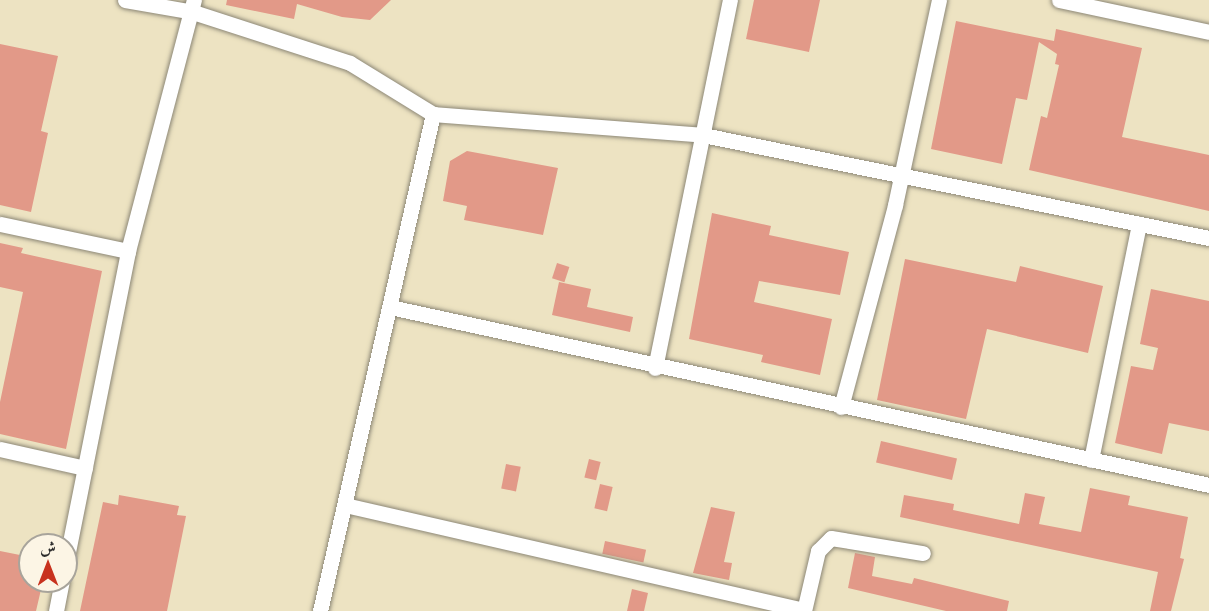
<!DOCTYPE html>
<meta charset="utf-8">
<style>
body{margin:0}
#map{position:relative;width:1209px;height:611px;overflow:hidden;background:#ede3c2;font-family:"Gentium Book Plus",Amiri,serif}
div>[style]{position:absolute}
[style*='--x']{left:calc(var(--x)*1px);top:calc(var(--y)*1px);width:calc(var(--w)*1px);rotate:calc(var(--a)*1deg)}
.building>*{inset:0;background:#e29988;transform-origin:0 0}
.roads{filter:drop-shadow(0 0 2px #8c8776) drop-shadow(0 0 2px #8c8776)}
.minor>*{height:15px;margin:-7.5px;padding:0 7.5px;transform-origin:7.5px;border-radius:7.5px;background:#fff}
span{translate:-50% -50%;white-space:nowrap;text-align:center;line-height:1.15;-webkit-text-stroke:4.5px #fcf5e5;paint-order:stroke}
.north{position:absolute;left:18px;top:533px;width:60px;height:60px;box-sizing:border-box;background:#fcf5e5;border:2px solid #a8a49b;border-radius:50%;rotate:0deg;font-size:16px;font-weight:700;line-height:24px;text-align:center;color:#2b2b2b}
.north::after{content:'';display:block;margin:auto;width:21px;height:27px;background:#c8321e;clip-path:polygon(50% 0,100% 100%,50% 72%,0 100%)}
</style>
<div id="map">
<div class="building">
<i style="clip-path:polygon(227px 0,391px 0,370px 20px,342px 17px,297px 4px,294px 19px,226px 5px)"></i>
<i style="clip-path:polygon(754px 0,820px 0,809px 52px,746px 39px)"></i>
<i style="clip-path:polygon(956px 21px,1054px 41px,1056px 29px,1142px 48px,1122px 137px,1209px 155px,1209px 211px,1029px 170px,1041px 116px,1047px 118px,1059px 65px,1055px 64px,1057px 54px,1039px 42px,1027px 100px,1016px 98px,1002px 164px,931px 149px)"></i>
<i style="clip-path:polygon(0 44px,58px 56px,41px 131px,48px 133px,31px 212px,0 205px)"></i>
<i style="clip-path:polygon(467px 151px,558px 168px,543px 235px,464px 220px,467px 206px,443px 201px,450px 161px)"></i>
<i style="clip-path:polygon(712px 213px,771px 226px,769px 235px,849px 252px,840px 295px,759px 281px,754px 302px,832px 319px,820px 375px,761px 362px,763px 355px,689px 339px)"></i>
<i style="clip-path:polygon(0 243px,23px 248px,21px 253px,102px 271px,66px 449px,0 434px,0 402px,23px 292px,0 287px)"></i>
<i style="clip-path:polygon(905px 259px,1016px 282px,1020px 266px,1103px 286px,1088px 353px,987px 329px,966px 419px,877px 400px)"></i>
<i style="left:557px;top:263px;width:13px;height:16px;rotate:18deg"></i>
<i style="clip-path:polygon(559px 282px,591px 289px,587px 307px,633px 317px,630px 332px,552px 315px)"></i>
<i style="clip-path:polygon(1151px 289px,1209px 301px,1209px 431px,1169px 423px,1162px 454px,1115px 443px,1131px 366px,1153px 370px,1158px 348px,1140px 344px)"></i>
<i style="left:881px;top:441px;width:78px;height:22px;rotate:13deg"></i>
<i style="left:589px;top:459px;width:12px;height:19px;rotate:14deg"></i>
<i style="left:506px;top:464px;width:15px;height:25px;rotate:11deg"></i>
<i style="left:600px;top:484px;width:13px;height:25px;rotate:13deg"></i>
<i style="clip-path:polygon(1090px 488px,1130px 496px,1128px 505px,1188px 517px,1180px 558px,1184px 559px,1171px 611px,1150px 611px,1158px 572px,900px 517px,904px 495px,954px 504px,953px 510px,1019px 524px,1025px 493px,1045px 497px,1039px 524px,1081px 532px)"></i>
<i style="clip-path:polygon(119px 495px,179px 506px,177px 515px,186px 516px,167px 611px,80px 611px,103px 502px,118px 505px)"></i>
<i style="clip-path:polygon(711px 507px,735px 512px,724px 562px,732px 563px,729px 580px,693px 573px)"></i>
<i style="left:605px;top:541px;width:42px;height:13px;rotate:12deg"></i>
<i style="clip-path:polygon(0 551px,30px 557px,30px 581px,43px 581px,36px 611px,0 611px)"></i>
<i style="clip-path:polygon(855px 553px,875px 557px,872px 576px,912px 584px,914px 578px,1009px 601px,1007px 611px,946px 611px,848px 588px)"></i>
<i style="clip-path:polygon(632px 589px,648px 593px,644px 611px,627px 611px)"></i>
</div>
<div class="roads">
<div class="minor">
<i style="--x:125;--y:0;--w:69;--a:10"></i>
<i style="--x:193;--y:12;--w:165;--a:18"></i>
<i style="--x:350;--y:63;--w:97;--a:31.6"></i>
<i style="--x:433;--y:114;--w:271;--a:4.4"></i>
<i style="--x:703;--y:135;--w:516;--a:11.51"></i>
<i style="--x:1059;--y:0;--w:153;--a:12"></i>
<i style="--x:0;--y:224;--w:131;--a:11.9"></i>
<i style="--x:390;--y:307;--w:838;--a:12.26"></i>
<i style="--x:655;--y:368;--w:376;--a:-78.5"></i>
<i style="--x:841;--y:407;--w:209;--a:-75"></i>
<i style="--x:895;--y:205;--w:210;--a:-77.9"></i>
<i style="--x:0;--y:449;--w:87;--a:12.6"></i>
<i style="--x:1091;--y:460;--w:241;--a:-78.5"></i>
<i style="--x:345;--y:505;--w:471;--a:12.9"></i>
<i style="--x:66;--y:562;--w:317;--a:-78.7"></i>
<i style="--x:128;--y:251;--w:260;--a:-75.3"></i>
<i style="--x:56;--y:611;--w:31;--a:-79"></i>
<i style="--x:320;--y:611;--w:510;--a:-77.19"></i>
<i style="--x:804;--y:611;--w:62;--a:-76.9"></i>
<i style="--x:818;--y:551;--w:18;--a:-45"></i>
<i style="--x:831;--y:538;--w:93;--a:9.3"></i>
</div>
</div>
<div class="north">ش</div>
</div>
